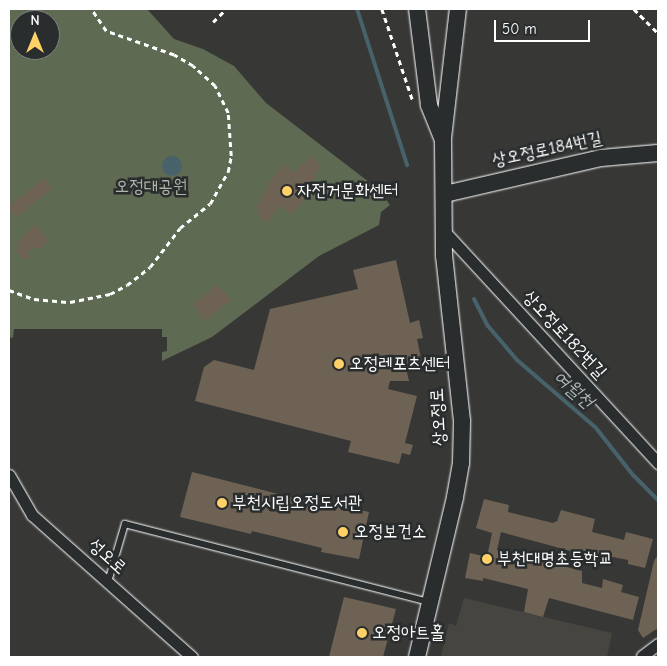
<!DOCTYPE html>
<meta charset="utf-8">
<style>
body{margin:0}
#map{position:relative;width:667px;height:666px;overflow:hidden;background:#373836;font-family:"Comic Neue","Poor Story",sans-serif}
div>[style]{position:absolute}
[style*='--x']{left:calc(var(--x)*1px);top:calc(var(--y)*1px);width:calc(var(--w)*1px);rotate:calc(var(--a)*1deg)}
.built>*{inset:0;background:#47453f}
.green>*{inset:0;background:#5e6b52}
.water>*{inset:0;background:#47626b}
.round{border-radius:50%}
.stream>*{height:4px;margin:-2px;padding:0 2px;transform-origin:2px;border-radius:2px;background:#47626b}
.building>*{inset:0;background:#6d6254;transform-origin:0 0}
.path>*{height:2.5px;margin-top:-1.25px;transform-origin:0;background:repeating-linear-gradient(90deg,#fff 0 5px,transparent 0 9px)}
.roads{filter:drop-shadow(0 0 1px #fff) drop-shadow(0 0 1px #fff)}
.lane>*{height:5.5px;margin:-2.75px;padding:0 2.75px;transform-origin:2.75px;border-radius:2.75px;background:#2a2d2e}
.street>*{height:11px;margin:-5.5px;padding:0 5.5px;transform-origin:5.5px;border-radius:5.5px;background:#2a2d2e}
.secondary>*{height:16px;margin:-8px;padding:0 8px;transform-origin:8px;border-radius:8px;background:#2a2d2e}
.dots>*{width:14px;height:14px;translate:-50% -50%;box-sizing:border-box;border:2px solid #2a2d2e;border-radius:50%}
span{translate:-50% -50%;white-space:nowrap;text-align:center;line-height:1.15;-webkit-text-stroke:5px #2a2d2e;paint-order:stroke}
.street-label{font-size:18px;color:#fff}
.park-label{font-size:18px;color:#aeb5a8}
.poi-label{font-size:18px;color:#fff}
.left{translate:0 -50%;text-align:left}
.water-label{font-size:19px;color:#acb8bc;font-style:italic}
.frame{position:absolute;inset:0;border:10px solid #fff;pointer-events:none}
.north{position:absolute;left:10px;top:10px;width:50px;height:50px;box-sizing:border-box;background:#2a2d2e;border:1px solid #7f8182;border-radius:50%;rotate:0deg;font-size:14px;font-weight:700;line-height:20px;text-align:center;color:#fff}
.north::after{content:'';display:block;margin:auto;width:18px;height:22px;background:#ffd166;clip-path:polygon(50% 0,100% 100%,50% 72%,0 100%)}
.scale{position:absolute;left:494px;top:20px;width:96px;height:22px;box-sizing:border-box;border:2px solid #fff;border-top:0;padding-left:6px;font-size:15px;line-height:18px;white-space:nowrap;color:#fff;-webkit-text-stroke:4px #2a2d2e;paint-order:stroke}
</style>
<div id="map">
<div class="built">
<i style="clip-path:polygon(464px 598px,612px 633px,607px 657px,441px 657px,449px 623px,456px 626px)"></i>
</div>
<div class="green">
<i style="clip-path:polygon(evenodd,9px 9px,147px 9px,174px 39px,203px 49px,234px 66px,266px 103px,378px 189px,390px 205px,381px 212px,379px 225px,319px 256px,212px 337px,162px 361px,162px 352px,167px 351px,167px 337px,162px 337px,162px 329px,14px 329px,13px 338px,9px 337px,9px 9px,20px 20px,50px 20px,50px 50px,20px 50px,20px 20px)"></i>
</div>
<div class="water">
<i class="round" style="left:162px;top:156px;width:20px;height:20px"></i>
</div>
<div class="stream">
<i style="--x:357;--y:9;--w:164;--a:72.2"></i>
<i style="--x:474;--y:299;--w:30;--a:63"></i>
<i style="--x:488;--y:326;--w:45;--a:49.5"></i>
<i style="--x:517;--y:360;--w:104;--a:40.7"></i>
<i style="--x:596;--y:428;--w:60;--a:51.8"></i>
<i style="--x:633;--y:475;--w:35;--a:45"></i>
</div>
<div class="building">
<i style="clip-path:polygon(312px 156px,320px 166px,306px 197px,291px 215px,281px 205px,266px 223px,257px 213px,257px 207px,270px 181px,285px 164px,293px 173px)"></i>
<i style="left:44px;top:178px;width:13px;height:46px;rotate:51deg"></i>
<i style="clip-path:polygon(35px 225px,49px 240px,42px 248px,33px 248px,28px 252px,29px 258px,23px 259px,16px 250px,20px 246px,17px 243px)"></i>
<i style="clip-path:polygon(396px 260px,410px 323px,419px 320px,423px 338px,417px 339px,423px 368px,407px 372px,409px 381px,390px 381px,388px 389px,417px 396px,405px 443px,413px 445px,410px 455px,402px 453px,399px 464px,348px 452px,351px 441px,195px 401px,204px 367px,214px 360px,254px 370px,270px 309px,358px 289px,353px 270px)"></i>
<i style="clip-path:polygon(217px 285px,232px 300px,204px 321px,193px 304px)"></i>
<i style="clip-path:polygon(192px 472px,302px 500px,302px 497px,369px 512px,359px 559px,321px 552px,322px 548px,252px 531px,251px 534px,180px 517px)"></i>
<i style="clip-path:polygon(484px 499px,509px 505px,508px 512px,553px 523px,557px 521px,561px 510px,595px 519px,592px 532px,624px 540px,626px 532px,653px 539px,645px 568px,628px 564px,628px 560px,578px 550px,578px 553px,501px 532px,497px 550px,506px 553px,504px 562px,523px 566px,525px 558px,532px 558px,582px 571px,582px 583px,602px 588px,603px 579px,623px 585px,621px 592px,639px 597px,633px 620px,549px 598px,543px 617px,524px 612px,528px 589px,483px 578px,483px 581px,465px 578px,470px 553px,487px 557px,492px 533px,476px 528px)"></i>
<i style="clip-path:polygon(658px 555px,658px 628px,643px 638px,638px 630px,654px 561px)"></i>
<i style="clip-path:polygon(344px 597px,396px 609px,383px 657px,329px 657px)"></i>
</div>
<div class="path">
<i style="--x:382;--y:9;--w:97;--a:71.4"></i>
<i style="--x:634;--y:9;--w:34;--a:45"></i>
<i style="--x:213;--y:22;--w:18;--a:-45"></i>
<i style="--x:9;--y:290;--w:27;--a:20"></i>
<i style="--x:34;--y:299;--w:36;--a:5"></i>
<i style="--x:70;--y:302;--w:41;--a:-11.3"></i>
<i style="--x:110;--y:294;--w:19;--a:-28"></i>
<i style="--x:127;--y:285;--w:29;--a:-38"></i>
<i style="--x:150;--y:267;--w:49;--a:-52.4"></i>
<i style="--x:180;--y:228;--w:38;--a:-39"></i>
<i style="--x:210;--y:204;--w:37;--a:-61"></i>
<i style="--x:228;--y:172;--w:16;--a:-79"></i>
<i style="--x:231;--y:156;--w:43;--a:-94"></i>
<i style="--x:228;--y:113;--w:30;--a:-116"></i>
<i style="--x:215;--y:86;--w:30;--a:-138"></i>
<i style="--x:193;--y:66;--w:22;--a:-150"></i>
<i style="--x:174;--y:55;--w:72;--a:-160.6"></i>
<i style="--x:106;--y:31;--w:27;--a:-124"></i>
</div>
<div class="roads">
<div class="lane">
<i style="--x:108;--y:582;--w:60;--a:-73.7"></i>
<i style="--x:125;--y:524;--w:313;--a:14.4"></i>
</div>
<div class="street">
<i style="--x:444;--y:231;--w:316;--a:47.3"></i>
<i style="--x:9;--y:475;--w:46;--a:60.1"></i>
<i style="--x:32;--y:515;--w:214;--a:41.6"></i>
<i style="--x:642;--y:656;--w:20;--a:-37"></i>
</div>
<div class="secondary">
<i style="--x:443;--y:138;--w:130;--a:-83.4"></i>
<i style="--x:445;--y:194;--w:160;--a:-13"></i>
<i style="--x:601;--y:158;--w:57;--a:-5"></i>
<i style="--x:417;--y:657;--w:164;--a:-76.6"></i>
<i style="--x:455;--y:497;--w:35;--a:-80"></i>
<i style="--x:461;--y:463;--w:42;--a:-88.6"></i>
<i style="--x:462;--y:421;--w:166;--a:-96.2"></i>
<i style="--x:444;--y:256;--w:116;--a:-90.5"></i>
<i style="--x:443;--y:140;--w:38;--a:-112"></i>
<i style="--x:429;--y:105;--w:97;--a:-97.1"></i>
</div>
</div>
<div class="dots">
<i style="left:287px;top:191px;background:#ffd166"></i>
<i style="left:339px;top:364px;background:#ffd166"></i>
<i style="left:222px;top:503px;background:#ffd166"></i>
<i style="left:343px;top:532px;background:#ffd166"></i>
<i style="left:487px;top:559px;background:#ffd166"></i>
<i style="left:362px;top:633px;background:#ffd166"></i>
</div>
<div class="street-label">
<span style="left:547px;top:150px;rotate:-12deg">상오정로184번길</span>
<span style="left:564px;top:335px;rotate:47deg">상오정로182번길</span>
<span style="left:439px;top:417px;rotate:-93deg">상오정로</span>
<span style="left:107px;top:557px;rotate:42deg">성오로</span>
</div>
<div class="park-label">
<span style="left:151px;top:187px">오정대공원</span>
</div>
<div class="poi-label">
<span class="left" style="left:297px;top:191px">자전거문화센터</span>
<span class="left" style="left:349px;top:364px">오정레포츠센터</span>
<span class="left" style="left:232px;top:503px">부천시립오정도서관</span>
<span class="left" style="left:354px;top:532px">오정보건소</span>
<span class="left" style="left:497px;top:559px">부천대명초등학교</span>
<span class="left" style="left:372px;top:633px">오정아트홀</span>
</div>
<div class="water-label">
<span style="left:573px;top:390px;rotate:41deg">여월천</span>
</div>
<div class="frame"></div>
<div class="north">N</div>
<div class="scale">50 m</div>
</div>
